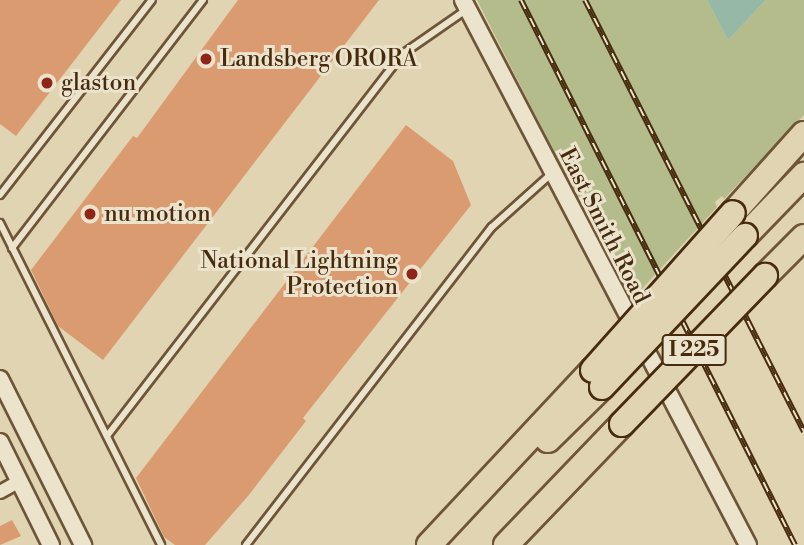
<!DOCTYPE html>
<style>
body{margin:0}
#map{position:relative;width:804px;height:545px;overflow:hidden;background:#e1d4b2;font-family:"Libre Bodoni",serif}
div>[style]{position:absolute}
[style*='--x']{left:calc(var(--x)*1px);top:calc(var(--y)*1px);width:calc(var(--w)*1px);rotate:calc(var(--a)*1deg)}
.green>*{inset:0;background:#b4bc8b}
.water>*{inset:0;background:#95b9a6}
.building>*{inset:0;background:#db9b71}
.roads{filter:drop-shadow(2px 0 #6e5537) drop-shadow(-2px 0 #6e5537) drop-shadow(0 2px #6e5537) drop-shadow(0 -2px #6e5537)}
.service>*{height:6px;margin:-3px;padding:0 3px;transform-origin:3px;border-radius:3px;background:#ece3cd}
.minor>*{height:12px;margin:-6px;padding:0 6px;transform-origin:6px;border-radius:6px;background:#ece3cd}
.tertiary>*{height:16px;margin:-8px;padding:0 8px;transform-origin:8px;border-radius:8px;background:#ece3cd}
.motorway>*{height:24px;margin:-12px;padding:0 12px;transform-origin:12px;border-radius:12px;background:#e1d4b2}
.rail>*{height:6px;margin-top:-3px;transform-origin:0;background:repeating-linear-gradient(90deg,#ece3cd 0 10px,#472b0e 0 20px);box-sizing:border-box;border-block:2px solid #472b0e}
.bridges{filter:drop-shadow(2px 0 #472b0e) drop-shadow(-2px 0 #472b0e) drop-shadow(0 2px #472b0e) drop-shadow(0 -2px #472b0e)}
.motorway-bridge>*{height:24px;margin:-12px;padding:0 12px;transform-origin:12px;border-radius:12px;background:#e1d4b2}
.dots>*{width:19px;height:19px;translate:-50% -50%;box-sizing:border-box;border:4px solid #ece3cd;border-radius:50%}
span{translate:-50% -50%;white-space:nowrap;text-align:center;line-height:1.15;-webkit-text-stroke:6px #ece3cd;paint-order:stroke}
.shield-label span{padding:2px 5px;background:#ece3cd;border:2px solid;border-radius:5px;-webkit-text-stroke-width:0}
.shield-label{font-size:21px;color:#472b0e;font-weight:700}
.poi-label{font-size:23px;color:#472b0e}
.left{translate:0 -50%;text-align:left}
.right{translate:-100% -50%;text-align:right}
.street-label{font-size:23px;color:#472b0e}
</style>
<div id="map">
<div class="green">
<div style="clip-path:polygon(477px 0,707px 0,728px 40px,766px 0,804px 0,804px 115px,724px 199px,722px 196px,715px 202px,717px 207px,630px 302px)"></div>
</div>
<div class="water">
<div style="clip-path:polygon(707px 0,766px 0,728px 40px)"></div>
</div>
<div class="building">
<div style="clip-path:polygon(0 0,121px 0,16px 136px,0 124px)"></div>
<div style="clip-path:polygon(238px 0,379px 0,103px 360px,58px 326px,31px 270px,133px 136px,137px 138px)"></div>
<div style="clip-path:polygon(406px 125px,453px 161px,471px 205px,303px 418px,306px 421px,248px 496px,205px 545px,175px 545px,164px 537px,136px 478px)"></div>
<div style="clip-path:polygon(12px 520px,21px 536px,0 545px,0 526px)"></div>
</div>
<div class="roads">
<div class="service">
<div style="--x:0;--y:195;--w:247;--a:-52.1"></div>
<div style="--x:0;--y:223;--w:360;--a:63.4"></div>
<div style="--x:12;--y:248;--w:313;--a:-52.4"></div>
<div style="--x:107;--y:436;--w:481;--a:-52.3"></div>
<div style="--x:401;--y:55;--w:79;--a:-34.7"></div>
<div style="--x:246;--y:545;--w:402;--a:-52.3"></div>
<div style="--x:492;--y:227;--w:79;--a:-41.9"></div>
</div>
<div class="minor">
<div style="--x:0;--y:492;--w:23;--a:-29"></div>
</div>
<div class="tertiary">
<div style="--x:463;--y:0;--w:615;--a:62.39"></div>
<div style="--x:0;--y:379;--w:186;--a:63.4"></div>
<div style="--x:0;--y:442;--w:115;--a:63.7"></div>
</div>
<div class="motorway">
<div style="--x:733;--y:213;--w:106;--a:-48.1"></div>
<div style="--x:745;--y:236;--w:85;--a:-46"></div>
<div style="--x:765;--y:276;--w:55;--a:-45"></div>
<div style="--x:548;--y:440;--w:76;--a:-44.5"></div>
<div style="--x:429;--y:545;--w:240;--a:-46.9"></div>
<div style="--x:506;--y:545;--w:168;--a:-46.2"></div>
</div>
</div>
<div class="rail">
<div style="--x:521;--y:0;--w:610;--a:63.31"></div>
<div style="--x:585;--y:0;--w:484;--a:63.1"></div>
</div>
<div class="bridges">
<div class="motorway-bridge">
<div style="--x:593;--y:370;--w:210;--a:-48.3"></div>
<div style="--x:602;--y:387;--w:208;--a:-46.6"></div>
<div style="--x:622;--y:424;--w:206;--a:-46"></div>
</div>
</div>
<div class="dots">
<div style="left:206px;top:59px;background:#8f2418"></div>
<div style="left:47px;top:83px;background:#8f2418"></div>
<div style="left:90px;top:214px;background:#8f2418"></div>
<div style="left:412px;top:274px;background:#8f2418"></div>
</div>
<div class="shield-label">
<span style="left:694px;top:350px">I 225</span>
</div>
<div class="poi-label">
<span class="left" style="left:220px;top:59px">Landsberg ORORA</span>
<span class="left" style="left:61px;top:83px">glaston</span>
<span class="left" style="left:104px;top:214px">nu motion</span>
<span class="right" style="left:398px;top:274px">National Lightning<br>Protection</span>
</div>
<div class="street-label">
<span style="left:604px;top:226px;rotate:63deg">East Smith Road</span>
</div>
</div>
